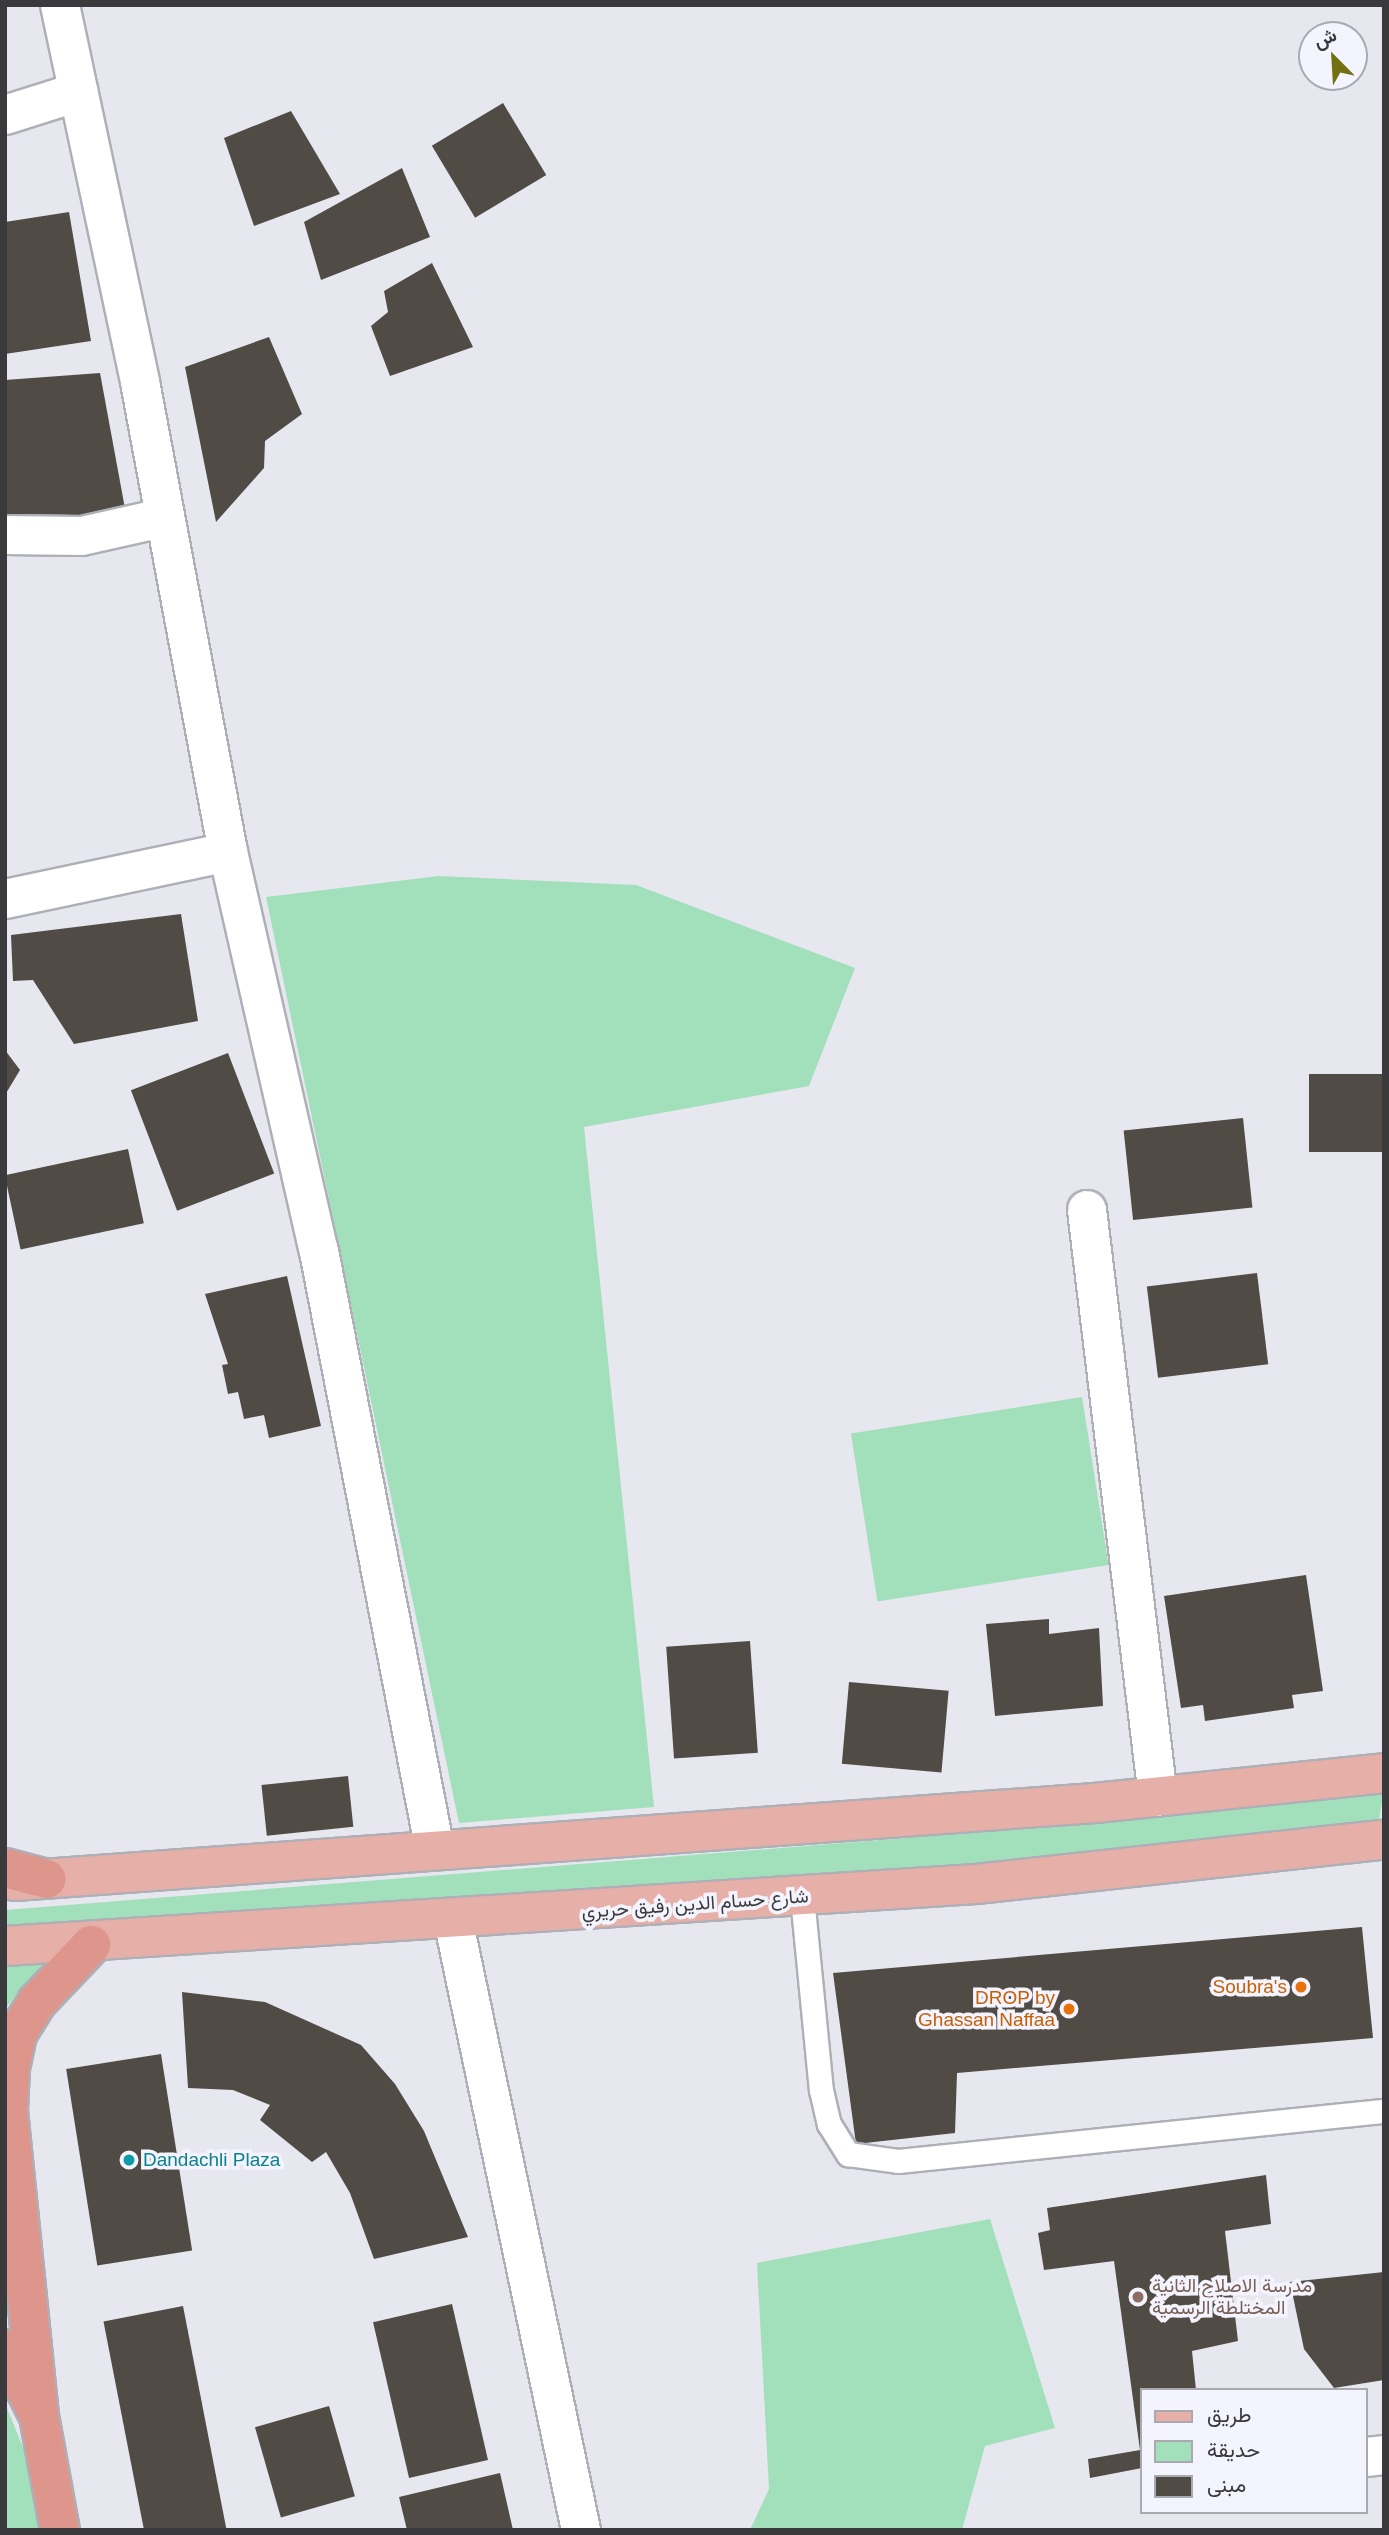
<!DOCTYPE html>
<meta charset="utf-8">
<style>
body{margin:0}
#map{position:relative;width:1389px;height:2535px;overflow:hidden;background:#e6e7ef;font-family:Helvetica,Vazirmatn,sans-serif}
div>[style]{position:absolute}
[style*='--x']{left:calc(var(--x)*1px);top:calc(var(--y)*1px);width:calc(var(--w)*1px);rotate:calc(var(--a)*1deg)}
.green>*{inset:0;background:#a2e0bb;transform-origin:0 0}
.building>*{inset:0;background:#514b46;transform-origin:0 0}
.roads{filter:drop-shadow(2px 0 #aeafb7) drop-shadow(-2px 0 #aeafb7) drop-shadow(0 2px #aeafb7) drop-shadow(0 -2px #aeafb7)}
.service>*{height:23px;margin:-11.5px;padding:0 11.5px;transform-origin:11.5px;border-radius:11.5px;background:#fff}
.minor>*{height:38px;margin:-19px;padding:0 19px;transform-origin:19px;border-radius:19px;background:#fff}
.primary>*{height:38px;margin:-19px;padding:0 19px;transform-origin:19px;border-radius:19px;background:#e6b0a9}
.trunk>*{height:38px;margin:-19px;padding:0 19px;transform-origin:19px;border-radius:19px;background:#de968c}
.dots>*{width:19px;height:19px;translate:-50% -50%;box-sizing:border-box;border:4px solid #f3f4fd;border-radius:50%}
span{translate:-50% -50%;white-space:nowrap;text-align:center;line-height:1.15;-webkit-text-stroke:7px #f3f4fd;paint-order:stroke}
.street-label{font-size:19px;color:#3a3a3d}
.food-label{font-size:19px;color:#c56008}
.right{translate:-100% -50%;text-align:right}
.culture-label{font-size:19px;color:#0d838f}
.left{translate:0 -50%;text-align:left}
.education-label{font-size:19px;color:#785e54}
.frame{position:absolute;inset:0;border:7px solid #3a3a3d;pointer-events:none}
.legend{position:absolute;left:1140px;top:2388px;width:228px;height:126px;box-sizing:border-box;background:#f3f4fd;border:2px solid #a9aab0;margin:0;padding:9px 12px;list-style:none;font-size:21px;color:#3a3a3d}
.legend li{display:flex;align-items:center;gap:14px;height:35px}
.legend b{width:35px;border:2px solid #a9aab0}
.north{position:absolute;left:1298px;top:21px;width:70px;height:70px;box-sizing:border-box;background:#f3f4fd;border:2px solid #a9aab0;border-radius:50%;rotate:336deg;font-size:19px;font-weight:700;line-height:28px;text-align:center;color:#3a3a3d}
.north::after{content:'';display:block;margin:auto;width:24px;height:32px;background:#737011;clip-path:polygon(50% 0,100% 100%,50% 72%,0 100%)}
</style>
<div id="map">
<div class="green">
<div style="clip-path:polygon(439px 876px,636px 885px,855px 968px,809px 1086px,584px 1127px,654px 1807px,459px 1823px,266px 897px)"></div>
<div style="left:1082px;top:1397px;width:170px;height:234px;rotate:81deg"></div>
<div style="clip-path:polygon(1384px 1790px,1379px 1820px,1034px 1863px,5px 1928px,5px 1910px,1029px 1828px)"></div>
<div style="clip-path:polygon(53px 1961px,22px 1987px,5px 2009px,5px 1965px)"></div>
<div style="clip-path:polygon(990px 2219px,1055px 2428px,985px 2446px,962px 2530px,750px 2530px,769px 2489px,757px 2263px)"></div>
<div style="clip-path:polygon(5px 2403px,36px 2480px,47px 2530px,5px 2530px)"></div>
</div>
<div class="building">
<div style="left:503px;top:103px;width:84px;height:83px;rotate:59deg"></div>
<div style="clip-path:polygon(291px 111px,340px 194px,254px 226px,224px 138px)"></div>
<div style="clip-path:polygon(402px 168px,430px 237px,321px 280px,304px 222px)"></div>
<div style="clip-path:polygon(69px 212px,91px 341px,5px 354px,5px 222px)"></div>
<div style="clip-path:polygon(432px 263px,473px 347px,390px 376px,371px 326px,388px 312px,384px 291px)"></div>
<div style="clip-path:polygon(269px 337px,302px 414px,265px 441px,264px 468px,216px 522px,185px 367px)"></div>
<div style="clip-path:polygon(100px 373px,126px 514px,5px 517px,5px 380px)"></div>
<div style="clip-path:polygon(181px 914px,198px 1021px,74px 1044px,33px 980px,13px 981px,11px 935px)"></div>
<div style="clip-path:polygon(5px 1050px,20px 1070px,5px 1095px)"></div>
<div style="left:228px;top:1053px;width:129px;height:104px;rotate:69deg"></div>
<div style="left:1384px;top:1074px;width:78px;height:75px;rotate:90deg"></div>
<div style="left:1243px;top:1118px;width:90px;height:120px;rotate:84deg"></div>
<div style="left:128px;top:1149px;width:76px;height:126px;rotate:78deg"></div>
<div style="left:1257px;top:1273px;width:92px;height:111px;rotate:83deg"></div>
<div style="clip-path:polygon(287px 1276px,321px 1426px,269px 1438px,264px 1415px,244px 1419px,238px 1392px,228px 1394px,222px 1365px,228px 1364px,205px 1294px)"></div>
<div style="clip-path:polygon(1306px 1575px,1323px 1691px,1292px 1695px,1294px 1708px,1205px 1721px,1203px 1705px,1181px 1708px,1164px 1596px)"></div>
<div style="clip-path:polygon(1049px 1619px,1049px 1634px,1099px 1628px,1103px 1706px,995px 1716px,986px 1624px)"></div>
<div style="left:750px;top:1641px;width:112px;height:84px;rotate:86deg"></div>
<div style="left:849px;top:1682px;width:100px;height:82px;rotate:5deg"></div>
<div style="left:348px;top:1776px;width:51px;height:87px;rotate:84deg"></div>
<div style="clip-path:polygon(1362px 1927px,1373px 2038px,957px 2073px,955px 2133px,856px 2144px,833px 1973px)"></div>
<div style="clip-path:polygon(182px 1992px,265px 2002px,361px 2045px,395px 2084px,424px 2131px,468px 2237px,374px 2259px,350px 2193px,326px 2152px,312px 2162px,260px 2120px,270px 2105px,233px 2090px,188px 2088px)"></div>
<div style="left:161px;top:2054px;width:199px;height:96px;rotate:81deg"></div>
<div style="clip-path:polygon(1266px 2175px,1271px 2224px,1225px 2231px,1238px 2341px,1192px 2351px,1196px 2390px,1142px 2390px,1142px 2468px,1090px 2478px,1088px 2459px,1140px 2450px,1114px 2261px,1044px 2270px,1038px 2233px,1050px 2230px,1047px 2208px)"></div>
<div style="clip-path:polygon(1384px 2272px,1384px 2380px,1334px 2388px,1304px 2349px,1290px 2282px)"></div>
<div style="left:452px;top:2304px;width:160px;height:81px;rotate:77deg"></div>
<div style="left:183px;top:2306px;width:228px;height:81px;rotate:79deg"></div>
<div style="left:329px;top:2406px;width:94px;height:77px;rotate:74deg"></div>
<div style="clip-path:polygon(500px 2473px,513px 2530px,407px 2530px,399px 2497px)"></div>
</div>
<div class="roads">
<div class="service">
<div style="--x:802;--y:1897;--w:194;--a:84.4"></div>
<div style="--x:821;--y:2090;--w:35;--a:77"></div>
<div style="--x:829;--y:2124;--w:36;--a:58"></div>
<div style="--x:848;--y:2154;--w:50;--a:8"></div>
<div style="--x:898;--y:2161;--w:489;--a:-5.9"></div>
</div>
<div class="minor">
<div style="--x:60;--y:5;--w:385;--a:78"></div>
<div style="--x:140;--y:382;--w:478;--a:79.4"></div>
<div style="--x:228;--y:852;--w:409;--a:77.2"></div>
<div style="--x:319;--y:1251;--w:610;--a:79.04"></div>
<div style="--x:5;--y:115;--w:77;--a:-17.5"></div>
<div style="--x:5;--y:535;--w:77;--a:0.7"></div>
<div style="--x:82;--y:536;--w:82;--a:-12.7"></div>
<div style="--x:5;--y:899;--w:228;--a:-11.9"></div>
<div style="--x:1087;--y:1210;--w:591;--a:83.1"></div>
<div style="--x:453;--y:1919;--w:624;--a:78.17"></div>
<div style="--x:1366;--y:2457;--w:18;--a:-6"></div>
</div>
<div class="primary">
<div style="--x:15;--y:1881;--w:1083;--a:-4.13"></div>
<div style="--x:1095;--y:1803;--w:291;--a:-5.9"></div>
<div style="--x:5;--y:1946;--w:973;--a:-3.65"></div>
<div style="--x:976;--y:1884;--w:410;--a:-6.2"></div>
</div>
<div class="trunk">
<div style="--x:5;--y:1868;--w:43;--a:14.7"></div>
<div style="--x:5;--y:2349;--w:75;--a:63.1"></div>
<div style="--x:39;--y:2416;--w:116;--a:79.6"></div>
<div style="--x:39;--y:2416;--w:308;--a:-95.8"></div>
<div style="--x:8;--y:2110;--w:42;--a:-87.3"></div>
<div style="--x:10;--y:2068;--w:35;--a:-78"></div>
<div style="--x:17;--y:2034;--w:38;--a:-58"></div>
<div style="--x:37;--y:2002;--w:79;--a:-46.5"></div>
</div>
</div>
<div class="dots">
<div style="left:1301px;top:1987px;background:#e8710a"></div>
<div style="left:1069px;top:2009px;background:#e8710a"></div>
<div style="left:129px;top:2160px;background:#0f9aa8"></div>
<div style="left:1138px;top:2297px;background:#8d6e63"></div>
</div>
<div class="street-label">
<span style="left:695px;top:1904px;rotate:-4deg">شارع حسام الدين رفيق حريري</span>
</div>
<div class="food-label">
<span class="right" style="left:1287px;top:1987px">Soubra's</span>
<span class="right" style="left:1055px;top:2009px">DROP by<br>Ghassan Naffaa</span>
</div>
<div class="culture-label">
<span class="left" style="left:143px;top:2160px">Dandachli Plaza</span>
</div>
<div class="education-label">
<span class="left" style="left:1152px;top:2297px">مدرسة الاصلاح الثانية<br>المختلطة الرسمية</span>
</div>
<div class="frame"></div>
<ul class="legend">
<li><b style="height:9px;background:#e6b0a9"></b>طريق</li>
<li><b style="height:19px;background:#a2e0bb"></b>حديقة</li>
<li><b style="height:19px;background:#514b46"></b>مبنى</li>
</ul>
<div class="north">ش</div>
</div>
